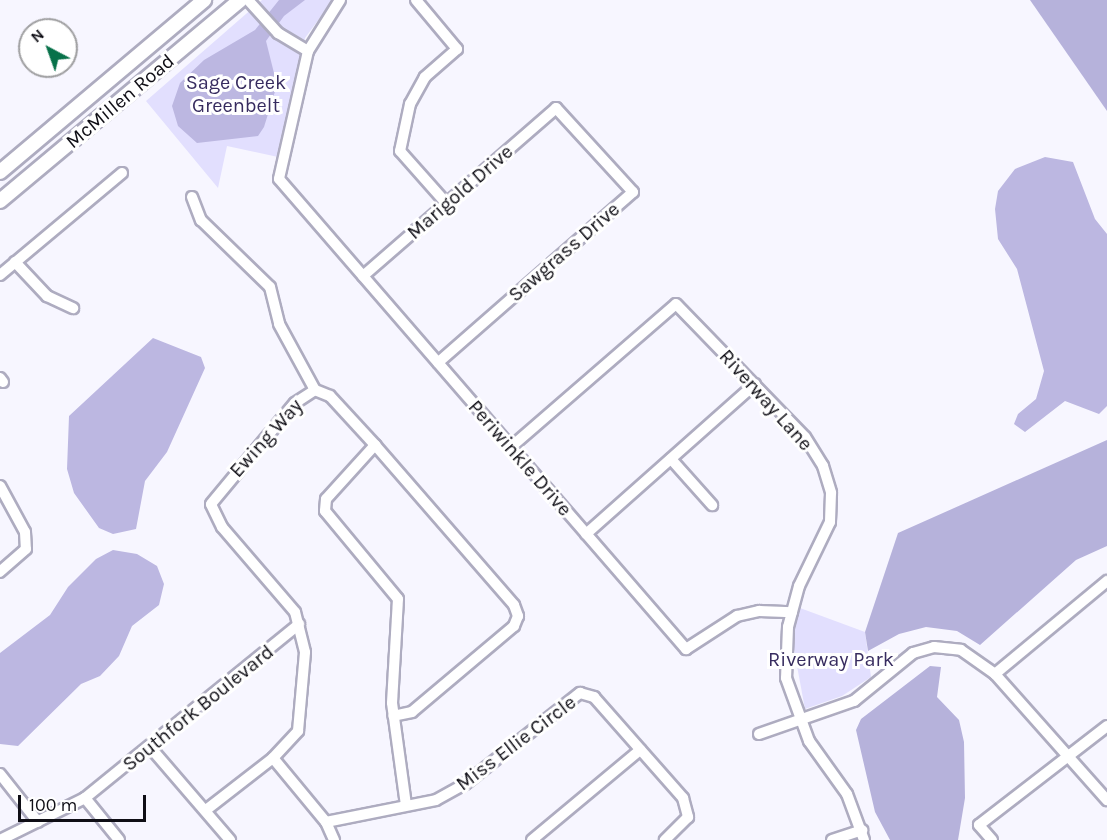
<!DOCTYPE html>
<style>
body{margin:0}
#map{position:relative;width:1107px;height:840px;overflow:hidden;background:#f7f6ff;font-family:Karla,sans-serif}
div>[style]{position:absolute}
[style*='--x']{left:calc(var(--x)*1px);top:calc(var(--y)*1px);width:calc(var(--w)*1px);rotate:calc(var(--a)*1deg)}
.green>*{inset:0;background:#e2dffe}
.forest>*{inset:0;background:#b6b2db}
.water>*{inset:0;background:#bcb7e1}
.roads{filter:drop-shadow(2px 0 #aeacc0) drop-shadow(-2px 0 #aeacc0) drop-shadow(0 2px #aeacc0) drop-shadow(0 -2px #aeacc0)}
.minor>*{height:10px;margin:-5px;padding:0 5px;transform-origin:5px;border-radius:5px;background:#fff}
.major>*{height:14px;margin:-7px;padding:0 7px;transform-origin:7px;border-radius:7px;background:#fff}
span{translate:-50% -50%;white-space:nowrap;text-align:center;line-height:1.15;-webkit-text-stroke:6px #fff;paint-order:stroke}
.park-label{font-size:20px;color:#372c5f}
.street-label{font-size:20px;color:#0f0e15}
.north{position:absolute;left:18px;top:18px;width:60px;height:60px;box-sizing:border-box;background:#fff;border:2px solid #9f9fa1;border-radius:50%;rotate:319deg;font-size:16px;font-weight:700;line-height:24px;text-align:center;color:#0f0e15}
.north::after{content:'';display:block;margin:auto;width:21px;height:27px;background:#077149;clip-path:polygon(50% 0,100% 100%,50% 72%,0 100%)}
.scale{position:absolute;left:18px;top:795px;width:128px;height:27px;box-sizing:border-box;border:3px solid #0f0e15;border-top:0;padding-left:8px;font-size:18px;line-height:21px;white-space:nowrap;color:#0f0e15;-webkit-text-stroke:4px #fff;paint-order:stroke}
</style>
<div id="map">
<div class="green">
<div style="clip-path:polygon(262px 0,333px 0,305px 38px,278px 157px,227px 146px,218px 188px,146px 101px)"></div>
<div style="clip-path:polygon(800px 608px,865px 632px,871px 677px,842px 696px,805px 709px,792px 639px)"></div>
</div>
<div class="forest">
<div style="clip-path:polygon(1030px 0,1107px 0,1107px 111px)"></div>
<div style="clip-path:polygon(1107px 440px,1107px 546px,1076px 560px,980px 645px,957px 631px,926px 627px,899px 634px,868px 651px,865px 632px,898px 533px)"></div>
<div style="clip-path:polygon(930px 666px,941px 667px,937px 697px,959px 720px,964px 742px,965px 798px,958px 840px,890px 840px,875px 812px,856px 730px,861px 719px)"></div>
</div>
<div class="water">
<div style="clip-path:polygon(279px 0,305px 0,284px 16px,266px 41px,277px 85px,264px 127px,258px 136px,197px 143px,178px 126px,172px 106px,180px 83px,204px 60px,255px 30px)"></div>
<div style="clip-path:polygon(1045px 157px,1073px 162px,1095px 219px,1107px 234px,1107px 406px,1099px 414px,1065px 401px,1025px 432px,1014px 424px,1018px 414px,1036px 399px,1044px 371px,1017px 269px,998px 239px,995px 209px,998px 191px,1015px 169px)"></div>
<div style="clip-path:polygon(153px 338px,201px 357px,205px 368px,167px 452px,145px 481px,136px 529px,113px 534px,99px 528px,74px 493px,67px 469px,69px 416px)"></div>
<div style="clip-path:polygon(113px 550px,137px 554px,157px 566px,164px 584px,159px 605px,132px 626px,119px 656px,100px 676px,81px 684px,18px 746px,0 744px,0 653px,50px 615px,68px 587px,96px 559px)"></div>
</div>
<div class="roads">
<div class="minor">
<div style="--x:248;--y:0;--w:45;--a:47.7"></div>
<div style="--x:278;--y:33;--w:35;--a:31"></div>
<div style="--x:340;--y:0;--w:60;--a:122.1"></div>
<div style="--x:308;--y:51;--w:131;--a:102.8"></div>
<div style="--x:279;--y:179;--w:622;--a:49.11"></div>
<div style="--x:686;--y:649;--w:61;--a:-32.9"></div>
<div style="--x:737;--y:616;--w:23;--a:-13"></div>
<div style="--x:759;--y:611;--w:33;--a:2"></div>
<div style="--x:416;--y:0;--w:64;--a:50.1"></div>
<div style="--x:457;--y:49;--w:43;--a:138.8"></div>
<div style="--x:425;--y:77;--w:31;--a:119"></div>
<div style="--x:410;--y:104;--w:48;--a:102"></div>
<div style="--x:400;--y:151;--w:69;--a:48.5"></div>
<div style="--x:192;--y:197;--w:25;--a:69"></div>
<div style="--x:201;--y:220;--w:96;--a:44.2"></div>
<div style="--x:270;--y:287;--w:38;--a:76"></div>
<div style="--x:279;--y:324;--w:75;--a:61.4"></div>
<div style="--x:15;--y:262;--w:47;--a:46.7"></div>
<div style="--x:47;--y:296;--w:29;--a:25"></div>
<div style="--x:0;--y:275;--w:159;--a:-39.9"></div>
<div style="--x:363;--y:276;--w:256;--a:-41"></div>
<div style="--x:556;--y:108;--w:114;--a:47.5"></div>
<div style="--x:633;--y:192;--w:259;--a:138.8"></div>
<div style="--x:0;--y:378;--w:5;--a:53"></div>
<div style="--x:375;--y:445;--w:73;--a:132.2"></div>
<div style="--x:326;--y:499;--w:12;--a:95"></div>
<div style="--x:325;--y:511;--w:114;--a:50.3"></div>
<div style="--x:398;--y:599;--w:104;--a:93.3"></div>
<div style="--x:392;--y:703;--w:103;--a:82.2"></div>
<div style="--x:511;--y:447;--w:218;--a:-40.9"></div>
<div style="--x:676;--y:304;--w:185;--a:45.9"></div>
<div style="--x:805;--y:437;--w:34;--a:58"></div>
<div style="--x:823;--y:466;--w:28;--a:73"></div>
<div style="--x:831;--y:493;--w:29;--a:92"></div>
<div style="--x:830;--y:522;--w:71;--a:115.8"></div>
<div style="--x:799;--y:586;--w:42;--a:105"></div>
<div style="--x:788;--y:627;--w:51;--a:92.2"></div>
<div style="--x:786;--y:678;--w:67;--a:69.9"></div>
<div style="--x:809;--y:741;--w:65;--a:54.4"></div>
<div style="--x:847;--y:794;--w:49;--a:69.7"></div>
<div style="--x:671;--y:459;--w:62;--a:48.3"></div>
<div style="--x:0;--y:486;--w:52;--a:61.5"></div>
<div style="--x:25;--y:532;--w:17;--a:87"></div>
<div style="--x:26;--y:549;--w:35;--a:139"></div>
<div style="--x:586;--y:534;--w:226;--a:-41.6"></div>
<div style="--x:995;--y:674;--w:146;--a:-39.7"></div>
<div style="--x:759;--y:734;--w:101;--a:-19.2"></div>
<div style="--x:854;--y:701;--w:76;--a:-39.1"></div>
<div style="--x:913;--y:653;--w:22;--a:-16"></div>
<div style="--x:934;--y:647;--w:27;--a:6"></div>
<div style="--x:961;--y:650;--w:42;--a:35.2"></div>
<div style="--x:995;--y:674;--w:169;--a:48.4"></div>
<div style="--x:150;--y:747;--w:123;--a:49.3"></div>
<div style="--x:273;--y:758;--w:83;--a:50.4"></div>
<div style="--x:326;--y:822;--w:20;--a:66"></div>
<div style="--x:0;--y:774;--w:61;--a:51.6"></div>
<div style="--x:85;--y:798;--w:54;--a:51"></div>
<div style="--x:206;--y:810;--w:85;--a:-37.8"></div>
<div style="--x:273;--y:758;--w:37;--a:-47"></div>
<div style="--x:298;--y:731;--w:79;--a:-84.9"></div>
<div style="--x:305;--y:652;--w:41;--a:-104"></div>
<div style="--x:295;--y:612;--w:112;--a:-130.7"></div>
<div style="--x:222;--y:527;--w:25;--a:-116"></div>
<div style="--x:211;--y:504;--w:131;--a:-50.3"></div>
<div style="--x:295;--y:403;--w:24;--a:-33"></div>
<div style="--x:315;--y:390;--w:16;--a:22"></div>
<div style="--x:330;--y:396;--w:67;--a:47.4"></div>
<div style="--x:375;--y:445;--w:212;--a:49"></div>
<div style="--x:514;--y:605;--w:12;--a:70"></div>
<div style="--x:518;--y:616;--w:11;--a:112"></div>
<div style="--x:514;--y:626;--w:133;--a:139.9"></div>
<div style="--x:412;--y:712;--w:19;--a:168"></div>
<div style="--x:326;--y:822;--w:112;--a:-11.3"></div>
<div style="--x:436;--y:800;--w:33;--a:-29"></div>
<div style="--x:465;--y:784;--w:147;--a:-38.4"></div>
<div style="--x:580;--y:693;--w:15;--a:16"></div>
<div style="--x:594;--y:697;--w:135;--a:48.6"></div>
<div style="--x:683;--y:798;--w:20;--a:75"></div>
<div style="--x:688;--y:817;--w:33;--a:135"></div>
<div style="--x:0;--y:840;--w:95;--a:-26.3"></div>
<div style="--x:85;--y:798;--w:276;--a:-39.1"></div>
<div style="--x:532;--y:840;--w:141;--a:-39.8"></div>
<div style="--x:832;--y:840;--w:32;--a:-18"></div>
<div style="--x:992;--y:840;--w:20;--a:-131"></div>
<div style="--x:979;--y:825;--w:162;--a:-37.7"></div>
</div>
<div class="major">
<div style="--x:0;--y:172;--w:267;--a:-40.1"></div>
<div style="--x:0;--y:201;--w:313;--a:-39.9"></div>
</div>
</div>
<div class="park-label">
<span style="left:236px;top:94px">Sage Creek<br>Greenbelt</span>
<span style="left:831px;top:659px">Riverway Park</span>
</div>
<div class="street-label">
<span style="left:120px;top:101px;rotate:-40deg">McMillen Road</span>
<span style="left:460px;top:192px;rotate:-41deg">Marigold Drive</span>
<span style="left:564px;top:252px;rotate:-41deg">Sawgrass Drive</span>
<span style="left:766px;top:400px;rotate:48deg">Riverway Lane</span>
<span style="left:266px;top:438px;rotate:-48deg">Ewing Way</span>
<span style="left:520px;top:458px;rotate:49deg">Periwinkle Drive</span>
<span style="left:198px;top:708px;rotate:-39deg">Southfork Boulevard</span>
<span style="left:516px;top:743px;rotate:-37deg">Miss Ellie Circle</span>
</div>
<div class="north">N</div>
<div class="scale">100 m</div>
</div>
